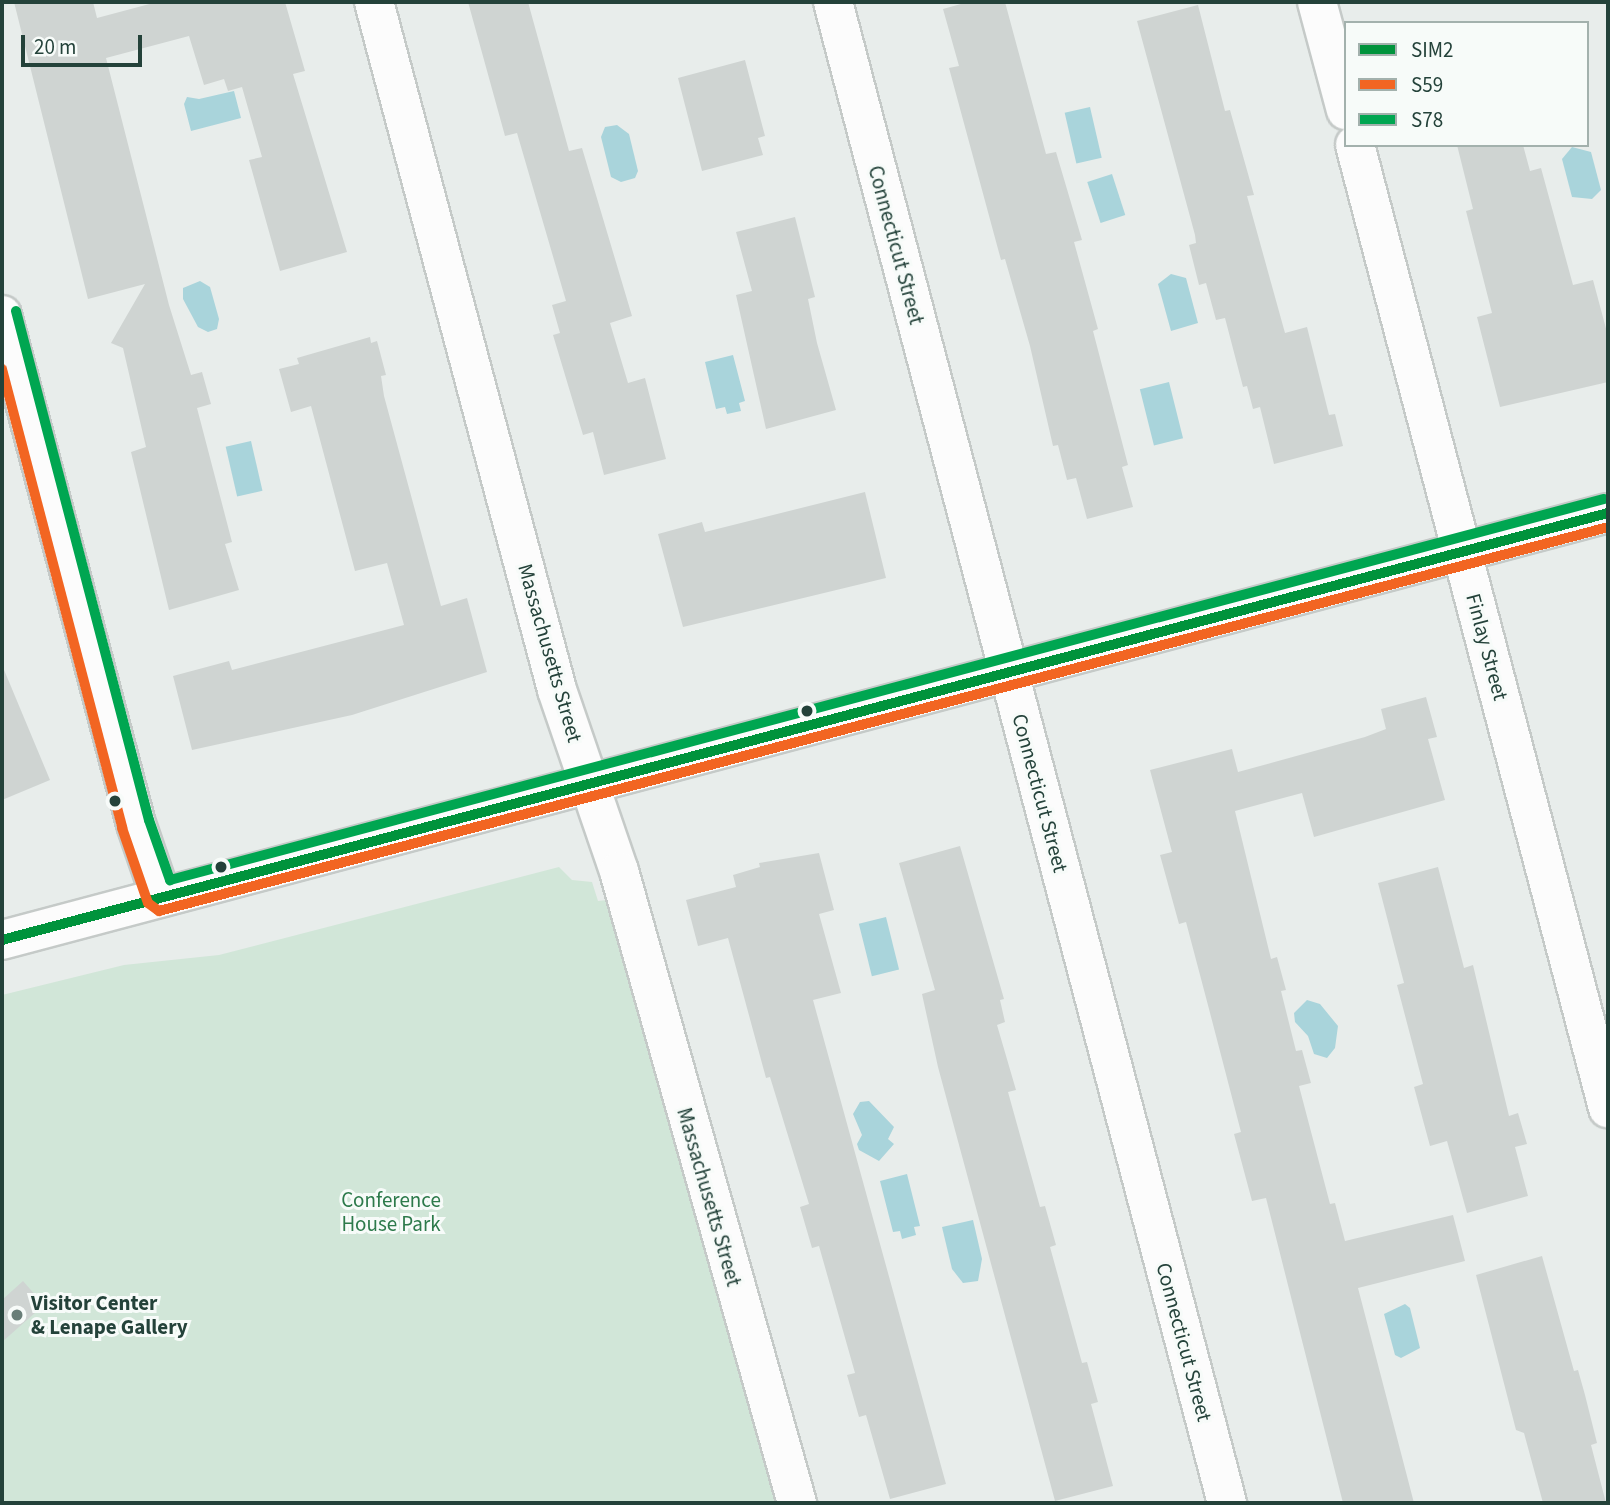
<!DOCTYPE html>
<style>
body{margin:0}
#map{position:relative;width:1610px;height:1505px;overflow:hidden;background:#e8edeb;font-family:"Source Sans 3",sans-serif}
div>[style]{position:absolute}
[style*='--x']{left:calc(var(--x)*1px);top:calc(var(--y)*1px);width:calc(var(--w)*1px);rotate:calc(var(--a)*1deg)}
.green>*{inset:0;background:#d1e6d8}
.water>*{inset:0;background:#a9d4db;transform-origin:0 0}
.building>*{inset:0;background:#cfd4d2}
.roads{filter:drop-shadow(2px 0 #c5cac8) drop-shadow(-2px 0 #c5cac8) drop-shadow(0 2px #c5cac8) drop-shadow(0 -2px #c5cac8)}
.street>*{height:38px;margin:-19px;padding:0 19px;transform-origin:19px;border-radius:19px;background:#fcfcfc}
.secondary>*{height:38px;margin:-19px;padding:0 19px;transform-origin:19px;border-radius:19px;background:#fcfcfc}
.bus-1>*{height:10px;margin:-5px;padding:0 5px;transform-origin:5px;border-radius:5px;background:#00933c}
.bus-2>*{height:10px;margin:-5px;padding:0 5px;transform-origin:5px;border-radius:5px;background:#f26522}
.bus-3>*{height:10px;margin:-5px;padding:0 5px;transform-origin:5px;border-radius:5px;background:#00a651}
.dots>*{width:19px;height:19px;translate:-50% -50%;box-sizing:border-box;border:4px solid #f7fbf9;border-radius:50%}
span{translate:-50% -50%;white-space:nowrap;text-align:center;line-height:1.15;-webkit-text-stroke:6px #f7fbf9;paint-order:stroke}
.street-label{font-size:21px;color:#24423a}
.park-label{font-size:21px;color:#2d7a4b}
.poi-label{font-size:21px;color:#24423a;font-weight:700}
.left{translate:0 -50%;text-align:left}
.frame{position:absolute;inset:0;border:4px solid #24423a;pointer-events:none}
.legend{position:absolute;left:1344px;top:21px;width:245px;height:126px;box-sizing:border-box;background:#f7fbf9;border:2px solid #a3b1ad;margin:0;padding:9px 12px;list-style:none;font-size:21px;color:#24423a}
.legend li{display:flex;align-items:center;gap:14px;height:35px}
.legend b{width:35px;border:2px solid #a3b1ad}
.scale{position:absolute;left:21px;top:35px;width:121px;height:32px;box-sizing:border-box;border:4px solid #24423a;border-top:0;padding-left:9px;font-size:21px;line-height:24px;white-space:nowrap;color:#24423a;-webkit-text-stroke:5px #f7fbf9;paint-order:stroke}
</style>
<div id="map">
<div class="green">
<div style="clip-path:polygon(559px 867px,572px 880px,592px 882px,598px 901px,607px 900px,775px 1503px,2px 1503px,2px 995px,124px 965px,219px 955px)"></div>
</div>
<div class="water">
<div style="clip-path:polygon(234px 91px,241px 118px,191px 131px,184px 104px,187px 97px,199px 99px)"></div>
<div style="left:1090px;top:107px;width:52px;height:26px;rotate:77deg"></div>
<div style="clip-path:polygon(617px 125px,629px 134px,638px 171px,635px 178px,621px 182px,611px 177px,601px 137px,605px 127px)"></div>
<div style="clip-path:polygon(1572px 147px,1591px 152px,1601px 190px,1592px 199px,1572px 197px,1562px 159px)"></div>
<div style="left:1112px;top:174px;width:43px;height:26px;rotate:72deg"></div>
<div style="clip-path:polygon(1171px 274px,1186px 278px,1198px 323px,1171px 331px,1158px 284px)"></div>
<div style="clip-path:polygon(200px 281px,210px 287px,219px 319px,217px 329px,208px 332px,198px 327px,183px 299px,183px 288px)"></div>
<div style="clip-path:polygon(733px 355px,745px 401px,739px 403px,741px 411px,727px 414px,725px 407px,716px 409px,705px 362px)"></div>
<div style="left:1169px;top:382px;width:58px;height:30px;rotate:76deg"></div>
<div style="left:251px;top:441px;width:51px;height:26px;rotate:77deg"></div>
<div style="left:886px;top:917px;width:54px;height:28px;rotate:76deg"></div>
<div style="clip-path:polygon(1307px 1000px,1320px 1004px,1338px 1026px,1335px 1048px,1327px 1058px,1314px 1054px,1308px 1036px,1295px 1022px,1294px 1013px)"></div>
<div style="clip-path:polygon(869px 1101px,894px 1127px,888px 1139px,894px 1144px,879px 1161px,859px 1150px,857px 1144px,862px 1135px,853px 1114px,860px 1102px)"></div>
<div style="clip-path:polygon(907px 1174px,920px 1226px,914px 1227px,916px 1235px,902px 1239px,900px 1231px,893px 1232px,880px 1181px)"></div>
<div style="clip-path:polygon(973px 1220px,982px 1259px,978px 1281px,963px 1283px,952px 1269px,942px 1227px)"></div>
<div style="clip-path:polygon(1405px 1304px,1410px 1308px,1420px 1348px,1401px 1358px,1395px 1355px,1384px 1314px)"></div>
</div>
<div class="building">
<div style="clip-path:polygon(14px 2px,93px 2px,97px 18px,157px 2px,285px 2px,305px 71px,293px 74px,347px 252px,280px 271px,249px 160px,262px 157px,242px 87px,228px 91px,224px 79px,204px 85px,189px 36px,106px 58px,169px 305px,191px 375px,202px 372px,211px 404px,197px 408px,232px 542px,225px 544px,239px 590px,169px 610px,131px 452px,146px 447px,123px 348px,111px 343px,145px 284px,88px 299px)"></div>
<div style="clip-path:polygon(468px 2px,528px 2px,569px 151px,582px 148px,632px 316px,610px 323px,628px 383px,645px 378px,666px 459px,604px 475px,593px 432px,583px 435px,553px 335px,560px 333px,552px 305px,566px 301px,517px 133px,505px 136px)"></div>
<div style="clip-path:polygon(968px 2px,1005px 2px,1046px 154px,1056px 152px,1082px 240px,1074px 242px,1098px 329px,1093px 331px,1128px 465px,1122px 467px,1133px 507px,1087px 519px,1076px 478px,1067px 480px,1058px 445px,1053px 446px,1030px 346px,1005px 259px,1001px 260px,949px 68px,959px 66px,943px 9px)"></div>
<div style="clip-path:polygon(1198px 5px,1225px 111px,1230px 110px,1254px 195px,1247px 196px,1285px 333px,1307px 327px,1329px 415px,1335px 414px,1343px 446px,1274px 464px,1260px 407px,1253px 409px,1247px 386px,1243px 387px,1225px 318px,1216px 320px,1206px 283px,1199px 285px,1189px 245px,1196px 243px,1195px 235px,1137px 21px)"></div>
<div style="clip-path:polygon(745px 60px,765px 136px,758px 138px,763px 155px,702px 171px,678px 78px)"></div>
<div style="clip-path:polygon(1457px 145px,1523px 145px,1530px 171px,1541px 168px,1573px 285px,1593px 280px,1608px 336px,1608px 382px,1500px 407px,1477px 317px,1492px 313px,1466px 211px,1473px 209px)"></div>
<div style="clip-path:polygon(795px 217px,815px 297px,808px 299px,817px 343px,836px 410px,766px 429px,736px 295px,752px 291px,736px 232px)"></div>
<div style="clip-path:polygon(370px 337px,371px 343px,377px 341px,386px 375px,381px 376px,384px 396px,441px 606px,467px 598px,487px 672px,352px 715px,192px 750px,173px 676px,229px 661px,232px 670px,404px 625px,387px 563px,355px 571px,311px 406px,291px 412px,279px 369px,299px 364px,297px 358px)"></div>
<div style="clip-path:polygon(865px 492px,886px 578px,683px 627px,658px 534px,702px 522px,705px 532px)"></div>
<div style="clip-path:polygon(2px 665px,50px 780px,2px 800px)"></div>
<div style="clip-path:polygon(1426px 697px,1437px 737px,1428px 739px,1445px 800px,1314px 837px,1302px 793px,1235px 811px,1271px 959px,1277px 957px,1286px 990px,1281px 991px,1296px 1051px,1302px 1050px,1311px 1083px,1299px 1086px,1330px 1204px,1335px 1203px,1345px 1241px,1453px 1215px,1465px 1261px,1358px 1288px,1414px 1503px,1343px 1503px,1266px 1198px,1252px 1201px,1234px 1134px,1241px 1132px,1209px 1009px,1186px 922px,1179px 924px,1160px 855px,1172px 852px,1150px 770px,1232px 749px,1238px 772px,1365px 737px,1386px 729px,1381px 709px)"></div>
<div style="clip-path:polygon(960px 846px,1004px 999px,1000px 1000px,1005px 1022px,997px 1025px,1016px 1090px,1008px 1092px,1040px 1207px,1045px 1206px,1056px 1245px,1050px 1247px,1082px 1363px,1087px 1362px,1098px 1402px,1091px 1404px,1113px 1486px,1055px 1501px,938px 1067px,922px 994px,935px 990px,899px 863px)"></div>
<div style="clip-path:polygon(819px 853px,834px 910px,819px 914px,841px 993px,813px 1000px,946px 1484px,890px 1499px,866px 1415px,859px 1417px,847px 1375px,855px 1373px,819px 1246px,812px 1248px,800px 1207px,809px 1204px,770px 1077px,766px 1078px,728px 938px,698px 946px,686px 900px,736px 887px,733px 875px,760px 867px,759px 863px)"></div>
<div style="clip-path:polygon(1438px 867px,1464px 968px,1473px 965px,1509px 1116px,1518px 1113px,1527px 1144px,1515px 1147px,1528px 1196px,1467px 1213px,1447px 1141px,1430px 1146px,1414px 1087px,1423px 1084px,1397px 985px,1404px 983px,1378px 883px)"></div>
<div style="clip-path:polygon(1542px 1256px,1574px 1371px,1578px 1370px,1585px 1395px,1597px 1443px,1591px 1445px,1606px 1503px,1543px 1503px,1524px 1433px,1516px 1430px,1476px 1275px)"></div>
<div style="clip-path:polygon(23px 1281px,44px 1305px,2px 1342px,2px 1300px)"></div>
</div>
<div class="roads">
<div class="street">
<div style="--x:374;--y:2;--w:712;--a:75.1"></div>
<div style="--x:557;--y:690;--w:191;--a:71.1"></div>
<div style="--x:619;--y:871;--w:657;--a:74.27"></div>
<div style="--x:833;--y:2;--w:1552;--a:75.29"></div>
<div style="--x:1317;--y:2;--w:112;--a:75"></div>
<div style="--x:1355;--y:145;--w:996;--a:75.28"></div>
<div style="--x:2;--y:315;--w:526;--a:75.25"></div>
<div style="--x:136;--y:824;--w:77;--a:71.1"></div>
</div>
<div class="secondary">
<div style="--x:2;--y:940;--w:1662;--a:-14.89"></div>
</div>
</div>
<div class="bus-1">
<div style="--x:2;--y:940;--w:1662;--a:-14.89"></div>
</div>
<div class="bus-2">
<div style="--x:2;--y:369;--w:474;--a:75.3"></div>
<div style="--x:122;--y:828;--w:79;--a:70.9"></div>
<div style="--x:148;--y:903;--w:14;--a:36"></div>
<div style="--x:159;--y:911;--w:1499;--a:-14.84"></div>
</div>
<div class="bus-3">
<div style="--x:16;--y:311;--w:526;--a:75.36"></div>
<div style="--x:149;--y:820;--w:64;--a:70.7"></div>
<div style="--x:170;--y:880;--w:1484;--a:-14.88"></div>
</div>
<div class="dots">
<div style="left:807px;top:711px;background:#24423a"></div>
<div style="left:115px;top:801px;background:#24423a"></div>
<div style="left:221px;top:867px;background:#24423a"></div>
<div style="left:17px;top:1315px;background:#697e78"></div>
</div>
<div class="street-label">
<span style="left:896px;top:245px;rotate:75deg">Connecticut Street</span>
<span style="left:1487px;top:647px;rotate:75deg">Finlay Street</span>
<span style="left:550px;top:653px;rotate:74deg">Massachusetts Street</span>
<span style="left:1040px;top:793px;rotate:75deg">Connecticut Street</span>
<span style="left:709px;top:1197px;rotate:74deg">Massachusetts Street</span>
<span style="left:1184px;top:1342px;rotate:75deg">Connecticut Street</span>
</div>
<div class="park-label">
<span style="left:391px;top:1212px">Conference<br>House Park</span>
</div>
<div class="poi-label">
<span class="left" style="left:31px;top:1315px">Visitor Center<br>&amp; Lenape Gallery</span>
</div>
<div class="frame"></div>
<ul class="legend">
<li><b style="height:9px;background:#00933c"></b>SIM2</li>
<li><b style="height:9px;background:#f26522"></b>S59</li>
<li><b style="height:9px;background:#00a651"></b>S78</li>
</ul>
<div class="scale">20 m</div>
</div>
